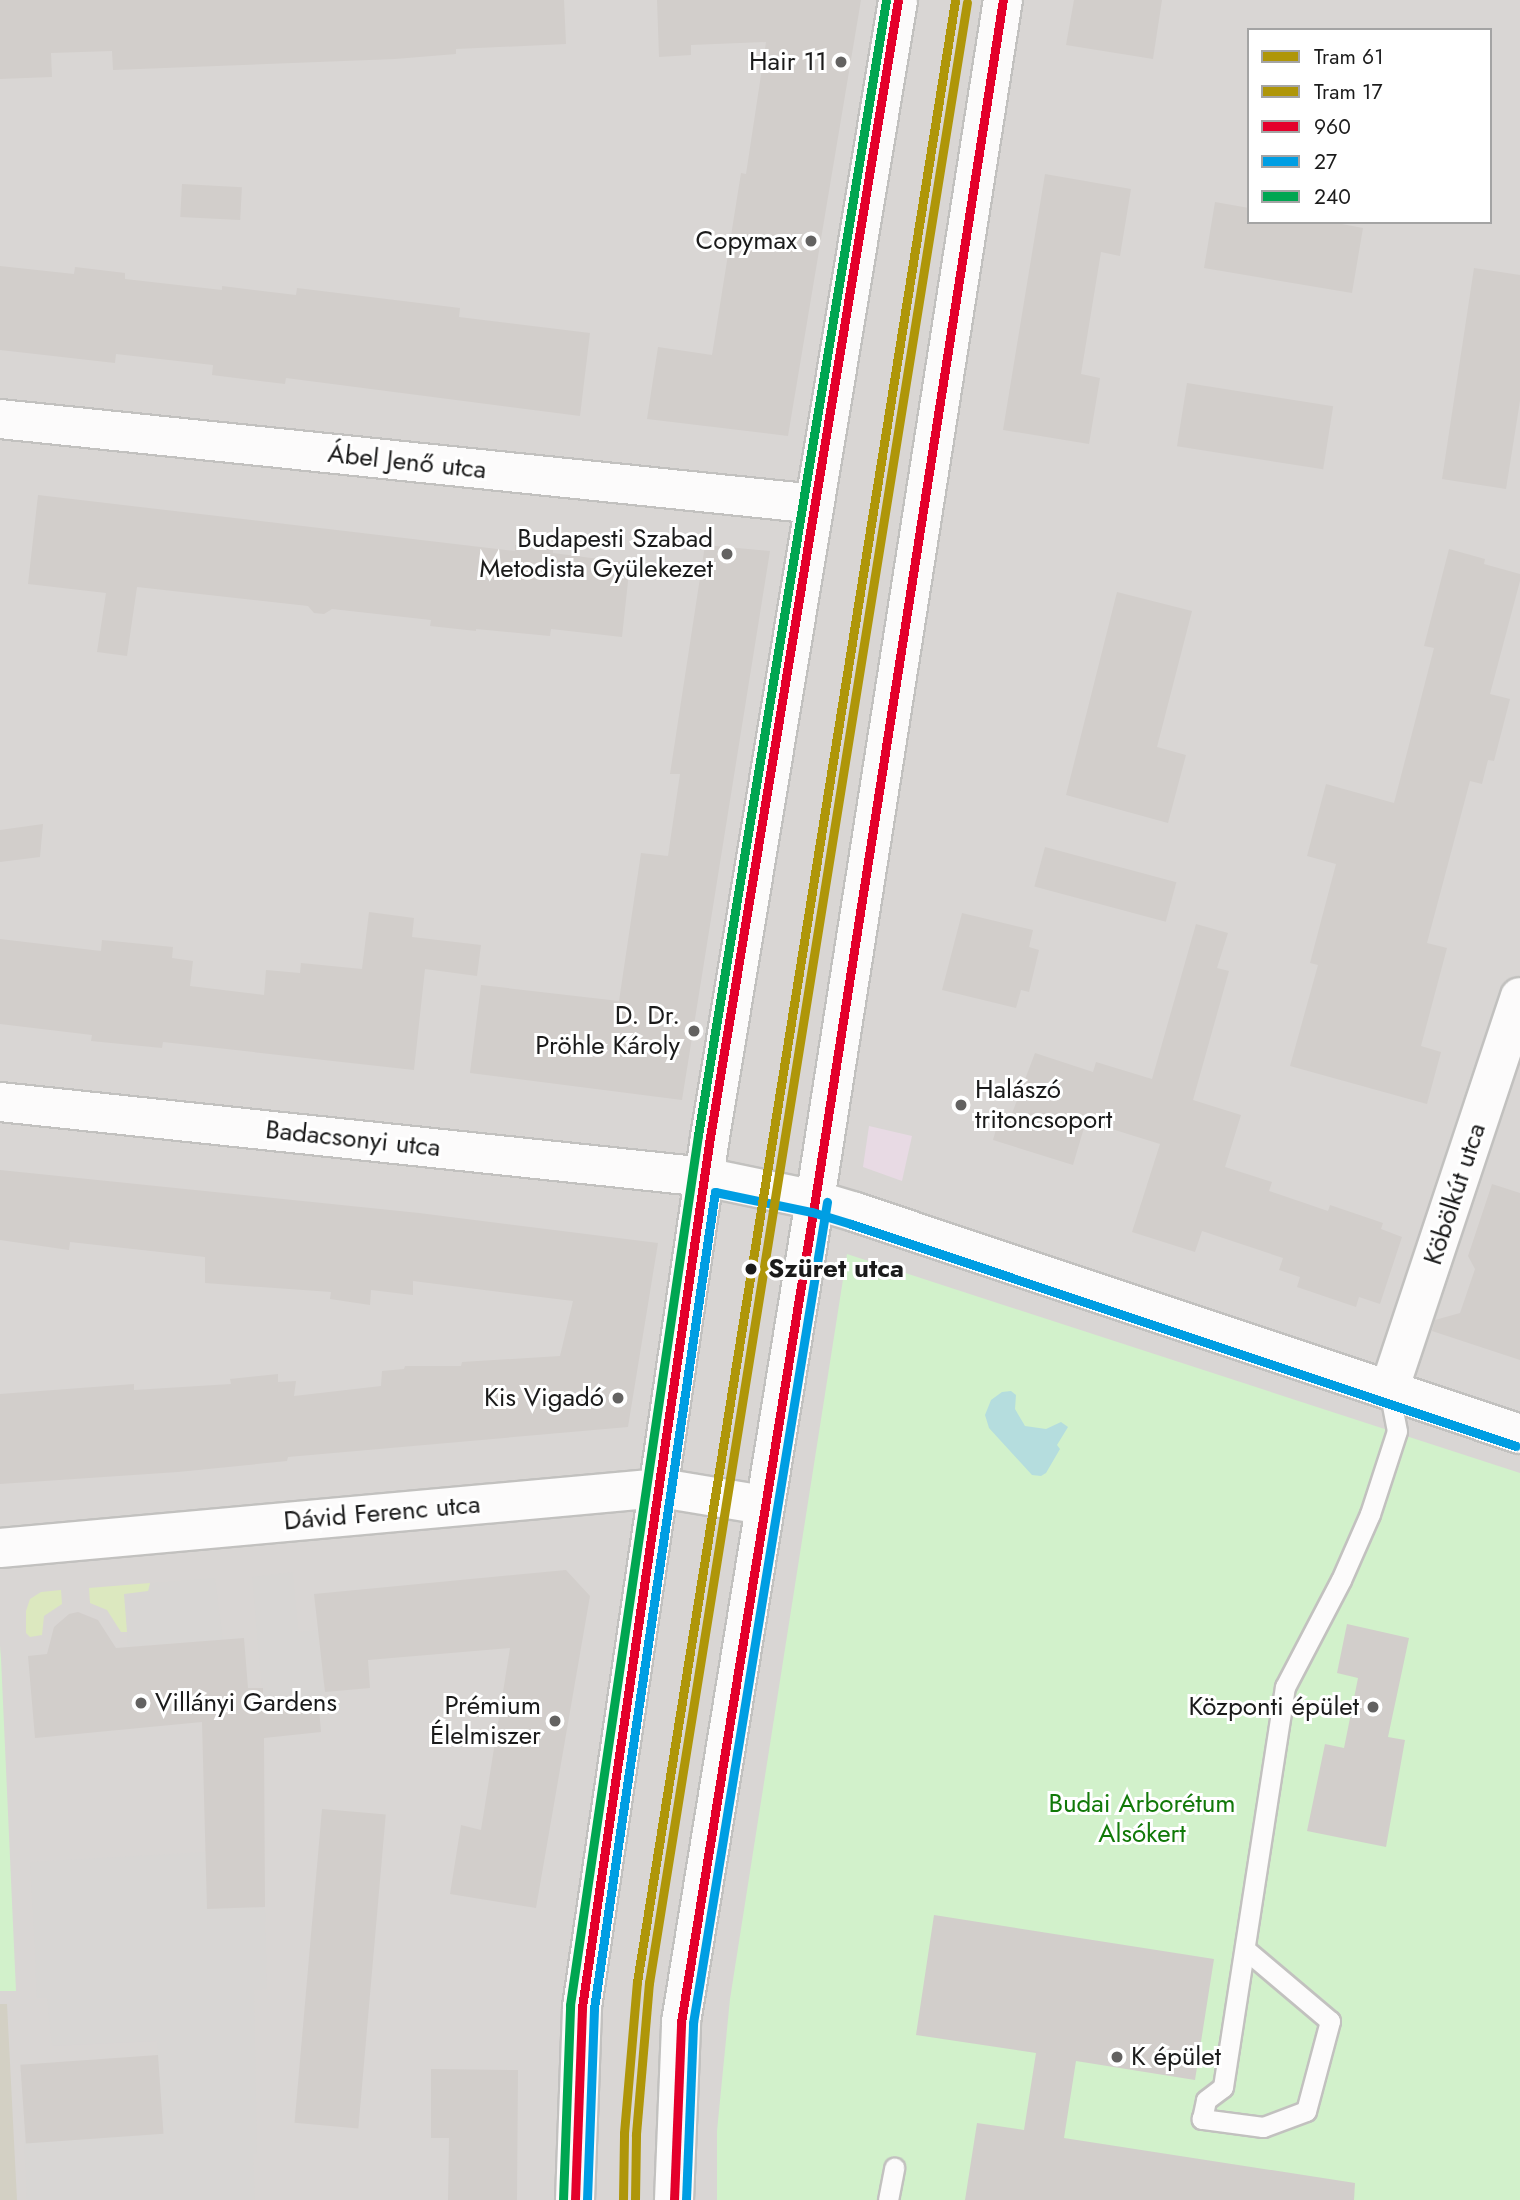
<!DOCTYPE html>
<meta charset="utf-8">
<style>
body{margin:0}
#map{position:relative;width:1520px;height:2200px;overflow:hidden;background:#eae6e2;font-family:Jost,sans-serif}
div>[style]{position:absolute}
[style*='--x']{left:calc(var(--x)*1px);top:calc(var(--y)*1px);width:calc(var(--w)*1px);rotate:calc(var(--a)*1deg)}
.residential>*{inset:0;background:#d9d6d4}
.industrial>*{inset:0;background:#e8dae4}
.religious>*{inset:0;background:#d8d6d4}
.construction>*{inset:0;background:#d3d0c4}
.grass>*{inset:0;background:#dce8bf}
.park>*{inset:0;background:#d2f1cb}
.water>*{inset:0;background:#b5ddde}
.building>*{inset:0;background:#d2cecb;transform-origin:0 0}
.roads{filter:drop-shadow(2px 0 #c2c1bf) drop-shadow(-2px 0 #c2c1bf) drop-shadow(0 2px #c2c1bf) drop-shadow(0 -2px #c2c1bf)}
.service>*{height:19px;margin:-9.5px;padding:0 9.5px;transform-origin:9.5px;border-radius:9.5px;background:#fcfbfb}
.minor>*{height:38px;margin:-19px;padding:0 19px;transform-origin:19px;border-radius:19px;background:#fcfbfb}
.tertiary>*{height:38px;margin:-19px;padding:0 19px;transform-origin:19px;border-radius:19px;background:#fcfbfb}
.bus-1>*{height:9px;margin:-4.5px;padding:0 4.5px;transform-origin:4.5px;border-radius:4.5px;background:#e4002b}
.bus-2>*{height:9px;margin:-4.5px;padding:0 4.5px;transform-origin:4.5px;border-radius:4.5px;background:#009ee3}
.bus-3>*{height:9px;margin:-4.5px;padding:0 4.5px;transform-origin:4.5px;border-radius:4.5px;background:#00a651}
.tram-1>*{height:9px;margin:-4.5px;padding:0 4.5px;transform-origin:4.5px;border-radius:4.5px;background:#af9609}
.tram-2>*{height:9px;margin:-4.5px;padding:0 4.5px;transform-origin:4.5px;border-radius:4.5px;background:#af9609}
.dots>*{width:19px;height:19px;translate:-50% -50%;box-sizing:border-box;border:4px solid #fff;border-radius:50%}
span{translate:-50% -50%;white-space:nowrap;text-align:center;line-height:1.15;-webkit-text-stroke:6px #fff;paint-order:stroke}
.poi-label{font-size:26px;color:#1b1b1b}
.right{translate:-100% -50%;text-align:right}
.left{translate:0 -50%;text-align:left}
.street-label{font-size:26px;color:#1b1b1b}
.stop-label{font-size:26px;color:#1b1b1b;font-weight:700}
.park-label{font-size:26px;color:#117908}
.legend{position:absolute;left:1247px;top:28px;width:245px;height:196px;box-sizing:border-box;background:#fff;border:2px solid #a4a4a4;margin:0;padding:9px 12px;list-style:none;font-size:21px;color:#1b1b1b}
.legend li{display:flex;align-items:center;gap:14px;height:35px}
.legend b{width:35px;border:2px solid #a4a4a4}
</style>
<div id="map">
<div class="residential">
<div style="clip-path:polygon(evenodd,0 0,1520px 0,1520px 2200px,0 2200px,0 0,1249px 30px,1490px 30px,1490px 222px,1249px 222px,1249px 30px)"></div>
</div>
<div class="industrial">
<div style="clip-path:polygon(869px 1126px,912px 1136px,902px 1181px,863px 1167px)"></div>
</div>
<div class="religious">
<div style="clip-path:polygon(293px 1572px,299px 1632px,318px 1630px,325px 1692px,318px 1697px,263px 1701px,252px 1577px)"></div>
<div style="clip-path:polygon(215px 1578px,223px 1640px,128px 1647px,124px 1593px,148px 1591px,150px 1583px)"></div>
<div style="clip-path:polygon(206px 1852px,208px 1909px,265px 1907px,267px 1989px,254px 1990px,257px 2154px,253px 2154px,255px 2200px,27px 2200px,24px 2142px,163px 2133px,157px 2041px,52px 2046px,47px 1998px,37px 1998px,30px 1862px)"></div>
</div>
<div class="construction">
<div style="clip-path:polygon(0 2004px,7px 2004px,17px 2200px,0 2200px)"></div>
</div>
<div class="grass">
<div style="clip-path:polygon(150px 1583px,148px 1591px,124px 1594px,127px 1632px,121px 1632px,107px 1610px,90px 1603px,89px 1588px)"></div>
<div style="clip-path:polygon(61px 1590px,62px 1604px,44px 1616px,42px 1635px,30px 1637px,26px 1633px,26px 1611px,30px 1599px,41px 1592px)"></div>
</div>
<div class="park">
<div style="clip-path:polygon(847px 1254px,1520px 1473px,1520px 2200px,717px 2200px,717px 2131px,730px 1999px)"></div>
<div style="clip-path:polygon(0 1646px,1px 1658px,16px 1991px,0 1991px)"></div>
</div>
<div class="water">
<div style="clip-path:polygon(1011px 1391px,1016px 1395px,1015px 1409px,1025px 1426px,1046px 1429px,1061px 1422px,1068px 1427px,1057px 1445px,1060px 1449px,1046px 1473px,1041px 1476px,1032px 1475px,989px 1428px,985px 1415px,991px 1400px,1002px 1392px)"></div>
</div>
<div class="building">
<div style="clip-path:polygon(0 0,564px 0,566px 44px,456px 49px,456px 54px,395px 59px,113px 70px,112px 51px,51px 53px,52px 77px,0 79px)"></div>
<div style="clip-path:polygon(657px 0,861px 0,788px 436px,647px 419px,658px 347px,712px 355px,741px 173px,746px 174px,766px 42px,691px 45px,691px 55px,659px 57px)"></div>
<div style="clip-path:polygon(1074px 0,1162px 0,1153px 59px,1066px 45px)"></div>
<div style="clip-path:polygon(1045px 174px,1131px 189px,1120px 256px,1101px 252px,1081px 374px,1100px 378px,1089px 444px,1003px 430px)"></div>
<div style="left:182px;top:184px;width:60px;height:33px;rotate:3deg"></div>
<div style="clip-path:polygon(1215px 202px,1249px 208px,1249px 222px,1331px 222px,1363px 228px,1352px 293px,1204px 268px)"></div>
<div style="clip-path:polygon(0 266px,74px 274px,75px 267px,125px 273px,125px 279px,222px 290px,222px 286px,296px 295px,297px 288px,460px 308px,459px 317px,590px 333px,580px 416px,286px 378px,285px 384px,212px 375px,213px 365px,116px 354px,115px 363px,0 350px)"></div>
<div style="clip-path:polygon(1474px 268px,1520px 275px,1520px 401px,1506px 489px,1442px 479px)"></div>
<div style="left:1187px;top:383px;width:148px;height:64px;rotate:9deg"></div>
<div style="clip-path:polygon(38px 495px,515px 551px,515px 545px,553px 549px,553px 553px,630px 563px,622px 637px,551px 629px,550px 636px,476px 629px,476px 631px,430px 626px,431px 620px,332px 609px,324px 614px,314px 613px,308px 606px,137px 587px,127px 656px,97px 652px,106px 593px,28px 584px)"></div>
<div style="clip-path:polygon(705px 545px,770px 551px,682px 1100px,470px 1073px,481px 985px,619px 1001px,641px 853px,668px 856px,680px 774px,670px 774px)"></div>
<div style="clip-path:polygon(1449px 549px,1485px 559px,1484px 564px,1520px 574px,1520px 581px,1490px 694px,1510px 699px,1494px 761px,1488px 760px,1482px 784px,1470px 781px,1427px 943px,1447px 948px,1421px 1046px,1441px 1052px,1427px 1104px,1290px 1066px,1318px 965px,1310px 963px,1336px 864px,1307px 856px,1326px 784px,1394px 803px,1434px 648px,1424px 646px)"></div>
<div style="clip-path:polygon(1117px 592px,1192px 611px,1157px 747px,1186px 755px,1168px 823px,1066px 795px)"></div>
<div style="clip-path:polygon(43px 824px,40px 857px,0 862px,0 830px)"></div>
<div style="left:1045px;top:847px;width:136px;height:41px;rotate:15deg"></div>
<div style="clip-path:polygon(369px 912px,414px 918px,412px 937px,481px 945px,477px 976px,425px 969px,414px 1070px,163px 1042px,162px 1048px,91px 1041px,92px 1035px,0 1024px,0 939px,101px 951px,102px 940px,173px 947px,172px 958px,193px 961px,190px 986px,264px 995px,266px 970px,300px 973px,301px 963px,362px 969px)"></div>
<div style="clip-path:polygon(962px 913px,1033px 930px,1029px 947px,1039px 950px,1029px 992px,1021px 990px,1016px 1008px,942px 990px)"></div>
<div style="clip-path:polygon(1196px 924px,1228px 933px,1217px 968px,1229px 971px,1193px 1100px,1241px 1115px,1225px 1167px,1272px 1182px,1269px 1191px,1328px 1211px,1330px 1205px,1383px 1223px,1381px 1229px,1402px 1237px,1380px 1304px,1359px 1297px,1356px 1307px,1297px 1287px,1300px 1277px,1279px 1270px,1283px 1258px,1202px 1231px,1195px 1252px,1132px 1232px,1160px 1144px,1086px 1121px,1073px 1165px,993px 1140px,1001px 1112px,1011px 1116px,1035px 1053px,1093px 1072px,1096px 1062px,1152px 1079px)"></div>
<div style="clip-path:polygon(0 1170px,419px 1213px,658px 1243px,628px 1427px,288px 1457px,287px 1461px,178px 1472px,0 1484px,0 1394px,134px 1384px,134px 1390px,231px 1384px,230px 1379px,278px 1374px,278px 1382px,296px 1381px,294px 1396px,381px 1386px,382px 1371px,404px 1369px,405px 1366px,461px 1366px,462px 1362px,560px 1356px,573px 1301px,413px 1281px,413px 1295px,371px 1290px,370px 1305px,330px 1299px,331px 1292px,205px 1283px,205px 1257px,70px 1242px,69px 1250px,0 1240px)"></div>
<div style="clip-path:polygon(1492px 1184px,1520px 1193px,1520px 1360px,1432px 1331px,1435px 1320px,1460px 1313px,1475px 1269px,1468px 1256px)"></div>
<div style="clip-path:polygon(566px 1570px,590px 1596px,536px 1908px,450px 1894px,461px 1825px,481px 1830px,510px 1648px,368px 1660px,370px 1688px,325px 1692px,314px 1594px)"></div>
<div style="clip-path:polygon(78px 1612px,98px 1620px,116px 1648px,244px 1638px,248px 1688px,263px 1688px,263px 1701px,318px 1697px,321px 1732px,264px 1738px,265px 1907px,207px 1909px,202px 1722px,35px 1738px,28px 1656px,47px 1654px,54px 1627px,69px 1614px)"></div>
<div style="clip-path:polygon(1347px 1624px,1409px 1638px,1388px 1737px,1405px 1740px,1386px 1847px,1307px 1831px,1325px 1744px,1344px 1748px,1358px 1678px,1337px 1673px)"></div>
<div style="left:322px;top:1809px;width:64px;height:315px;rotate:5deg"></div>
<div style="clip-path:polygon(934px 1915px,1214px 1959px,1195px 2080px,1076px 2061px,1064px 2138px,1355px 2183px,1354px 2200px,965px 2200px,977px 2123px,1024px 2130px,1036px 2053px,916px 2035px)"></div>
<div style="left:158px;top:2055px;width:79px;height:138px;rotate:86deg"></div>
<div style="clip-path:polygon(431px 2069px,518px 2070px,517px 2200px,448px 2200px,449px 2138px,431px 2138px)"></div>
</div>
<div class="roads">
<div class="service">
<div style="--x:1246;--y:1950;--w:110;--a:40.2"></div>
<div style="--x:1330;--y:2021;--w:93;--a:104.9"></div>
<div style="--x:1306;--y:2111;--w:46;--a:159.6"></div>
<div style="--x:1263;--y:2127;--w:62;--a:-172.5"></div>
<div style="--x:1202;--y:2119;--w:19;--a:-78"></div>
<div style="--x:1206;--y:2100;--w:21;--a:-37"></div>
<div style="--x:1223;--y:2087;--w:405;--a:-81.2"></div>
<div style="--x:1285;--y:1687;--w:121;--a:-62.4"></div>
<div style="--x:1341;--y:1580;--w:72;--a:-66.3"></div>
<div style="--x:1370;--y:1514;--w:87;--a:-72"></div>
<div style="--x:1397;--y:1431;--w:42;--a:-101"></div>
<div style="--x:888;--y:2200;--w:33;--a:-79"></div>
</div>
<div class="minor">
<div style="--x:0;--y:419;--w:819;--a:5.95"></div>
<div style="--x:0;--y:1102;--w:709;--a:6.07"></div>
<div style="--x:1389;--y:1390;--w:414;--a:-71.6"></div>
<div style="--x:0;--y:1548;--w:664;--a:-5.19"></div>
<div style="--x:661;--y:1488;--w:104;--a:9.4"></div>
</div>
<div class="tertiary">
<div style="--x:705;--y:1177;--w:112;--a:11.8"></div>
<div style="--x:815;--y:1200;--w:42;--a:16.7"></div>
<div style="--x:855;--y:1212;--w:701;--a:18.46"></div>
<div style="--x:575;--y:2200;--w:193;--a:-87.9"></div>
<div style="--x:582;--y:2007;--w:879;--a:-81.63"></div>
<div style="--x:710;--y:1137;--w:1152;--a:-80.61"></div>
<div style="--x:674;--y:2200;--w:178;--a:-87.7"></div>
<div style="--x:681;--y:2022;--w:833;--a:-80.74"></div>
<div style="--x:815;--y:1200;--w:1215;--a:-81.1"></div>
</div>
</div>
<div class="bus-1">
<div style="--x:575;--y:2200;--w:193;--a:-87.9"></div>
<div style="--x:582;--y:2007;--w:879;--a:-81.63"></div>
<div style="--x:710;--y:1137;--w:1152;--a:-80.61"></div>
<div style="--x:674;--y:2200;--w:178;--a:-87.7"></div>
<div style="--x:681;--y:2022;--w:833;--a:-80.74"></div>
<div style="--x:815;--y:1200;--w:1215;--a:-81.1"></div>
</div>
<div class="bus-2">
<div style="--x:587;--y:2200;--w:192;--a:-87.9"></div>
<div style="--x:594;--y:2008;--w:825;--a:-81.57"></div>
<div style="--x:715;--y:1192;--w:99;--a:11.7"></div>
<div style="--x:812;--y:1212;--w:41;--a:17.1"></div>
<div style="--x:851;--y:1224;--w:701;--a:18.46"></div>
<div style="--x:686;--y:2200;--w:177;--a:-87.7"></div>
<div style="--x:693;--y:2023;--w:832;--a:-80.73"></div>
</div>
<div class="bus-3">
<div style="--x:563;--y:2200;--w:195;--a:-87.9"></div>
<div style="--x:570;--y:2005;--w:879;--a:-81.63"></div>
<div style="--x:698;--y:1135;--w:1150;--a:-80.59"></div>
</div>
<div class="tram-1">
<div style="--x:623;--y:2200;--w:67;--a:-89.1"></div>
<div style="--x:624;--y:2133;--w:152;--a:-85.1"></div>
<div style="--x:637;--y:1982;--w:2007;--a:-80.88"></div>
</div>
<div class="tram-2">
<div style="--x:635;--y:2200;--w:66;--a:-89.1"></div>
<div style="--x:636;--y:2134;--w:152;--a:-85.1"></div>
<div style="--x:649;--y:1983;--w:2006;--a:-80.88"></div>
</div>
<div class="dots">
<div style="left:841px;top:62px;background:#636261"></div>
<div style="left:811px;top:241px;background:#636261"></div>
<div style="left:727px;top:554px;background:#636261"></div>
<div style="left:694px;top:1031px;background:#636261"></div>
<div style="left:961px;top:1105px;background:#636261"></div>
<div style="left:751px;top:1269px;background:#1b1b1b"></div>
<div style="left:618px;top:1398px;background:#636261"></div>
<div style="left:141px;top:1703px;background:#636261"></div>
<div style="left:1373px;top:1707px;background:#636261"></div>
<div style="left:555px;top:1721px;background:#636261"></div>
<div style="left:1117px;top:2057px;background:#636261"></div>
</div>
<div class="poi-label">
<span class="right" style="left:827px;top:62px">Hair 11</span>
<span class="right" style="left:797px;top:241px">Copymax</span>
<span class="right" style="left:713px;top:554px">Budapesti Szabad<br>Metodista Gyülekezet</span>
<span class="right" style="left:680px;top:1031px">D. Dr.<br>Pröhle Károly</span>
<span class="left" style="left:975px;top:1105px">Halászó<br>tritoncsoport</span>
<span class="right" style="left:604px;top:1398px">Kis Vigadó</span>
<span class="left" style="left:155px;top:1703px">Villányi Gardens</span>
<span class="right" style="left:541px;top:1721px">Prémium<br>Élelmiszer</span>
<span class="right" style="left:1359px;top:1707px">Központi épület</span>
<span class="left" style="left:1131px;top:2057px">K épület</span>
</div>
<div class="street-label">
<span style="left:407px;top:462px;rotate:6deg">Ábel Jenő utca</span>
<span style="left:353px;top:1139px;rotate:6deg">Badacsonyi utca</span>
<span style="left:1455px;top:1194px;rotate:-72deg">Köbölkút utca</span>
<span style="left:382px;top:1513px;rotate:-5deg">Dávid Ferenc utca</span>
</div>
<div class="stop-label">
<span class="left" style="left:768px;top:1269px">Szüret utca</span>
</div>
<div class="park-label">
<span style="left:1142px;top:1819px">Budai Arborétum<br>Alsókert</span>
</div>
<ul class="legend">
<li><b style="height:9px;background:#af9609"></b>Tram 61</li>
<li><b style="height:9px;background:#af9609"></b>Tram 17</li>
<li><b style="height:9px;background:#e4002b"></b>960</li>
<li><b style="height:9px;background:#009ee3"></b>27</li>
<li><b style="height:9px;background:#00a651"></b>240</li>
</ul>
</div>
